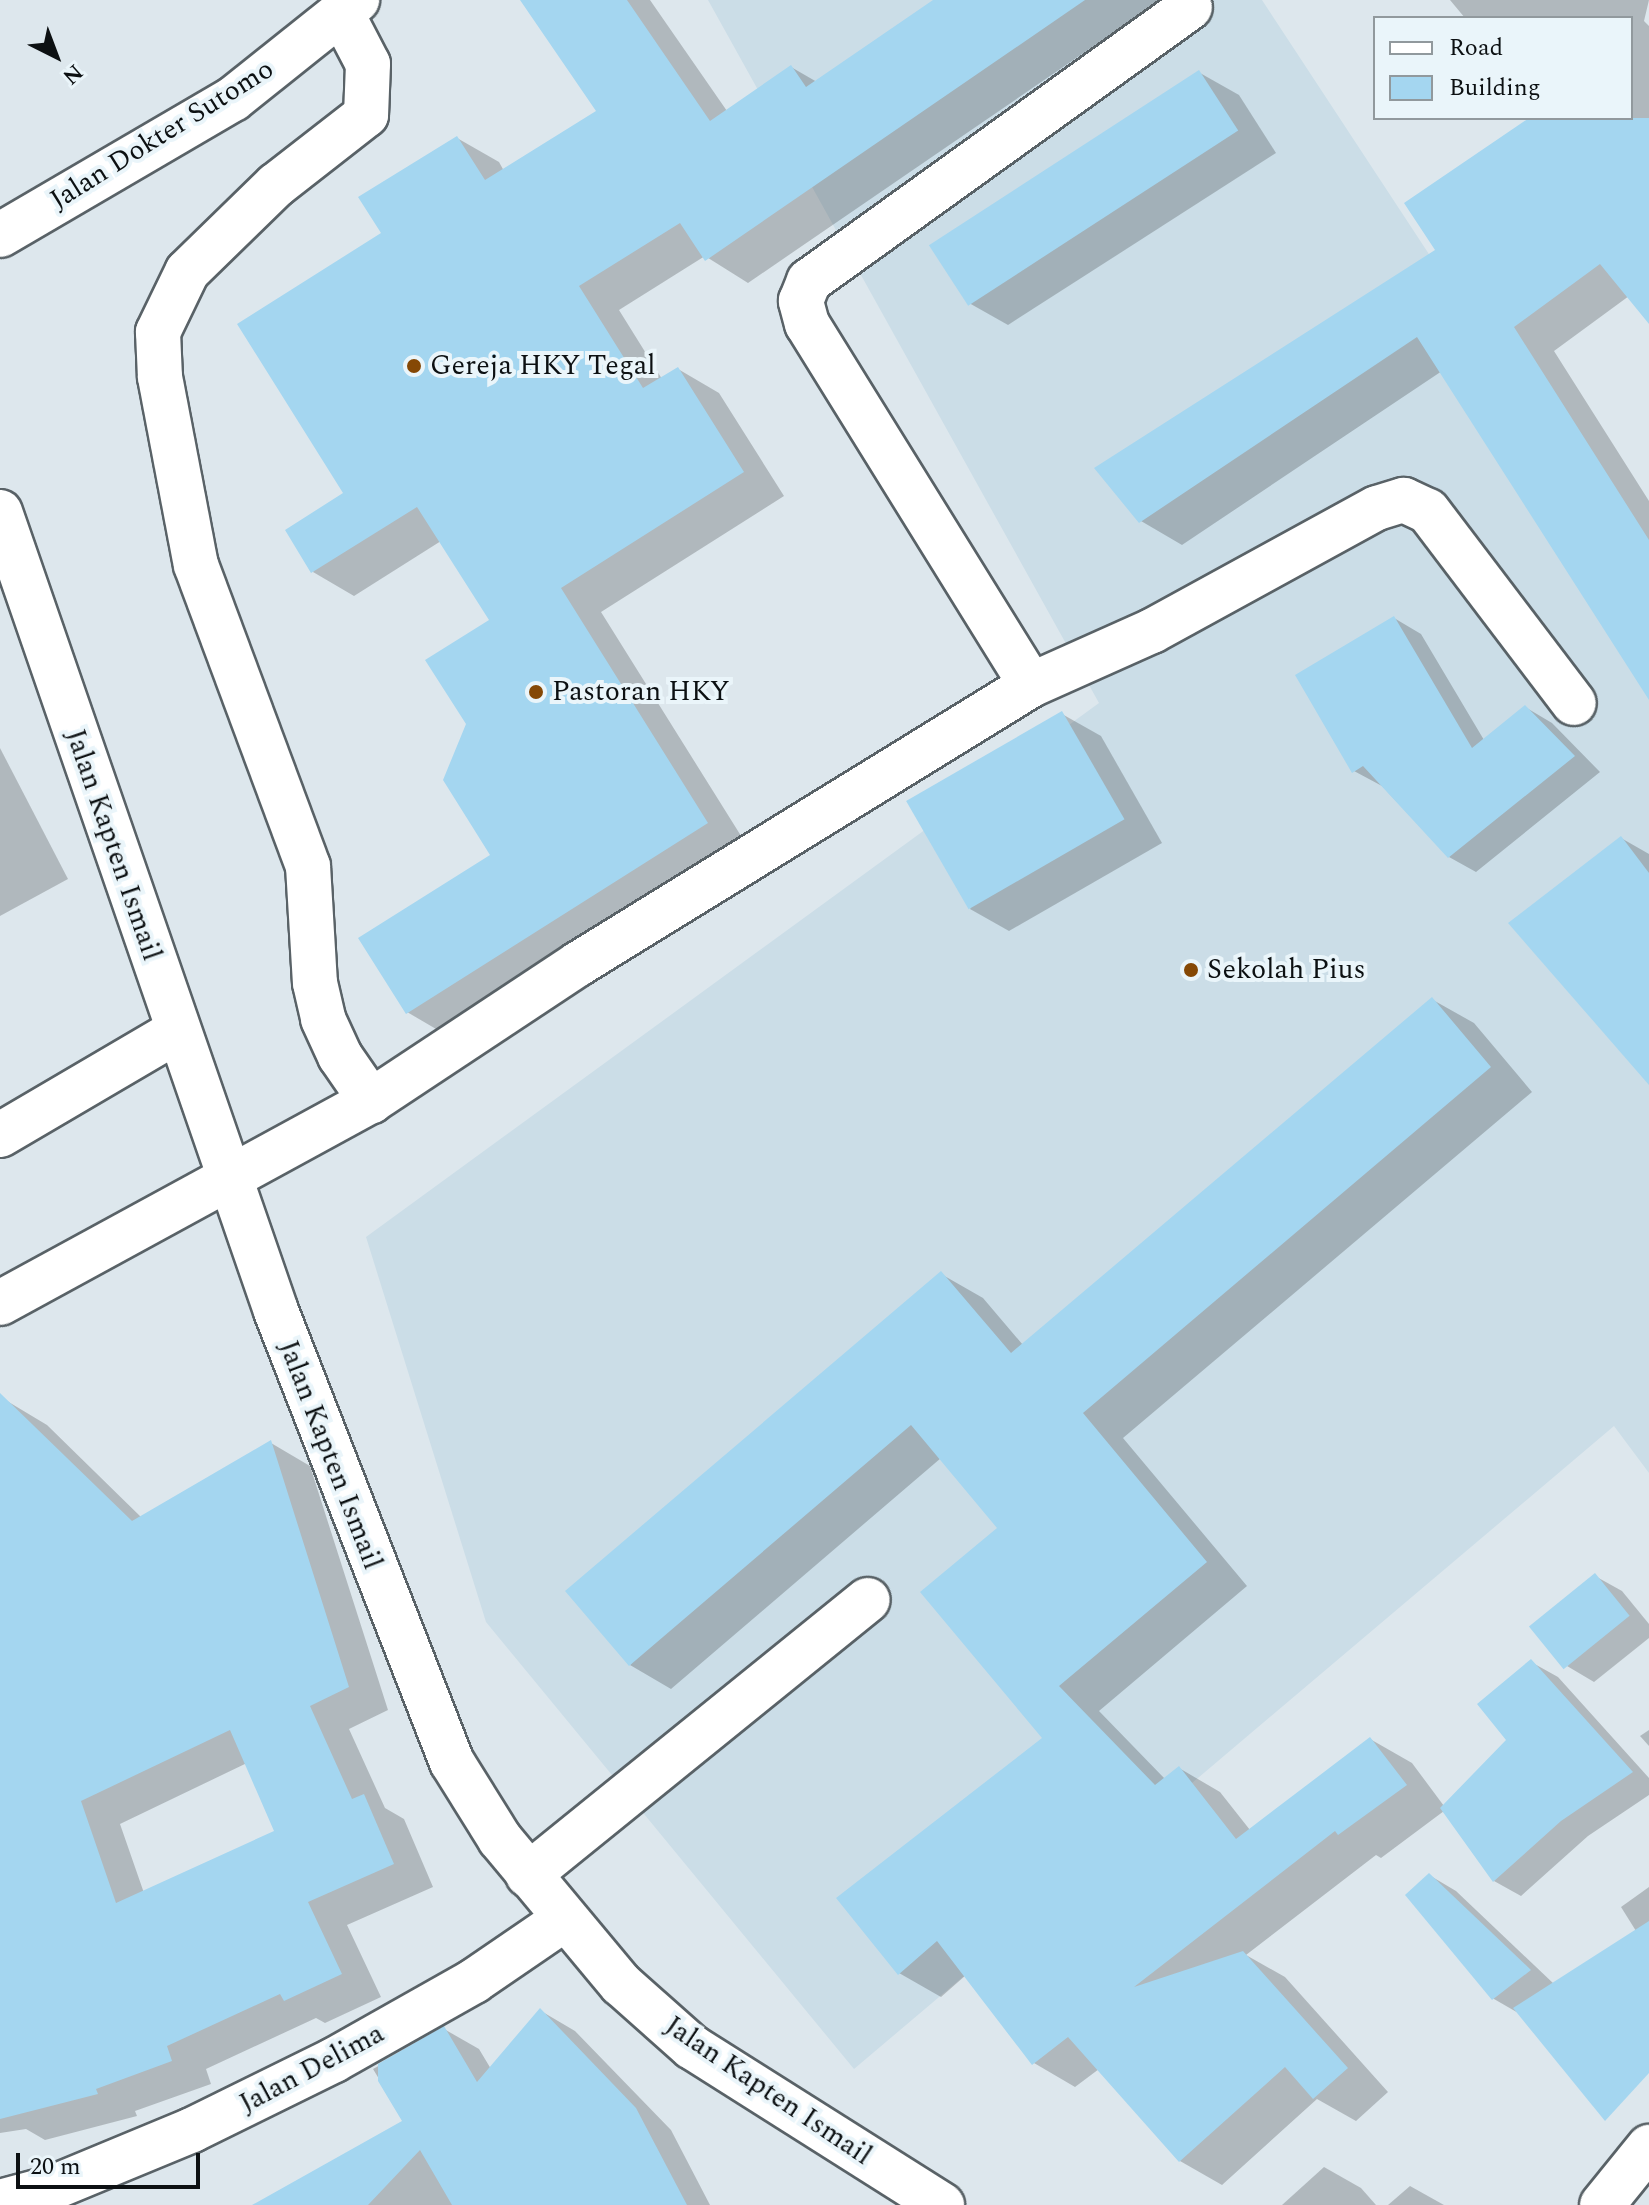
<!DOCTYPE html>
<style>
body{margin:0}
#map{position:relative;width:1649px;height:2205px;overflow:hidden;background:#dde7ed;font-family:Spectral,serif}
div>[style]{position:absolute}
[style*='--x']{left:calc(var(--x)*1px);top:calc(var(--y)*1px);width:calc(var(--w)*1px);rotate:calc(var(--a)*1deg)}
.built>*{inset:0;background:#cbdde7}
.shadow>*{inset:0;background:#0003}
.building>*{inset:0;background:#a4d6f0;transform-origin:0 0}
.roads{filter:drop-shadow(2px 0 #596267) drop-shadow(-2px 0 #596267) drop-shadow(0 2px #596267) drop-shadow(0 -2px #596267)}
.minor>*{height:44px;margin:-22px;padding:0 22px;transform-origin:22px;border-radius:22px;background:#fff}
.major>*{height:44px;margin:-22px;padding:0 22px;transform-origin:22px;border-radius:22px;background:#fff}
.dots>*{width:22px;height:22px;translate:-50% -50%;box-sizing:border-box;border:4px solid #eaf5fa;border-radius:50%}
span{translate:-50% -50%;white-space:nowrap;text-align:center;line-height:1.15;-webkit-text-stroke:8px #eaf5fa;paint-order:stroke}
.street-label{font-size:28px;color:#0c1012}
.poi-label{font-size:28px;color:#0c1012}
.left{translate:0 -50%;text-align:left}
.legend{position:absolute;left:1373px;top:16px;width:260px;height:104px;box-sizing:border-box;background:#eaf5fa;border:2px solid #91999d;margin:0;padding:10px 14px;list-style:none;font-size:24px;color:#0c1012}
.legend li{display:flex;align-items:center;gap:16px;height:40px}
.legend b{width:40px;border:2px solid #91999d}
.north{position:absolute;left:16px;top:16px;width:80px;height:80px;-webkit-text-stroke:6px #eaf5fa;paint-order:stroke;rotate:138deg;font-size:22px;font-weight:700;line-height:32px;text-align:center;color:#0c1012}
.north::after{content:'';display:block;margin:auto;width:28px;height:36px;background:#0c1012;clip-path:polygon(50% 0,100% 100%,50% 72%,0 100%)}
.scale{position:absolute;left:16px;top:2153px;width:184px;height:36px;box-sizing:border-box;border:4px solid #0c1012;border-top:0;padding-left:10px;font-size:24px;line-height:28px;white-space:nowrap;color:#0c1012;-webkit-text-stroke:6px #eaf5fa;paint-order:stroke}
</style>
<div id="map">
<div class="built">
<div style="clip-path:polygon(708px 0,1262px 0,1649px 589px,1649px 1473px,1614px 1426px,854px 2069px,486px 1622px,366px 1237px,1099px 703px)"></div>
</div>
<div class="shadow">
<div style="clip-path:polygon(522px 0,650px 0,727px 111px,791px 67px,817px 82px,936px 0,1161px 0,748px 283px,705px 256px,619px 310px,662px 379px,678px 369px,719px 393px,784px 496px,601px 612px,748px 847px,448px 1036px,407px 1012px,492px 855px,468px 724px,492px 621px,441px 541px,354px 596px,313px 572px,346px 494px,384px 234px,457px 138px,499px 162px,504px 171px,599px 112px)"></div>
<div style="clip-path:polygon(1450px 0,1649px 0,1644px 21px,1649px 26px,1649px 320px,1629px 296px,1554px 351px,1649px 501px,1649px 696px,1442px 371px,1182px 545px,1141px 521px,1438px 251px,1533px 118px,1631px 118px,1631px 18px,1465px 18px)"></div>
<div style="clip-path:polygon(1200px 73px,1239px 95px,1276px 153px,1008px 325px,969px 303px)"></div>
<div style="clip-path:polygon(1394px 618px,1421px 634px,1484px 740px,1525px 707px,1552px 723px,1600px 772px,1476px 872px,1449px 857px,1382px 786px,1354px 771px)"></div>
<div style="clip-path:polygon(1062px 714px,1101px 736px,1162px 843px,1009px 931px,970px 909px)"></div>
<div style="clip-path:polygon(0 748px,68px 879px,0 916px)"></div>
<div style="clip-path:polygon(1621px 838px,1649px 854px,1649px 1082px)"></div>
<div style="clip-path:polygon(1433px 1000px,1474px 1023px,1532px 1092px,1123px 1438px,1247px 1586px,1099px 1711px,1165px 1779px,1179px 1768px,1220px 1792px,1250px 1830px,1370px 1739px,1412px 1763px,1444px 1806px,1509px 1741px,1531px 1662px,1558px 1677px,1649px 1778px,1649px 1795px,1588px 1836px,1521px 1896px,1494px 1881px,1444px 1811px,1381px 1858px,1376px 1855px,1246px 1955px,1285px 1977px,1388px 2092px,1356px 2121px,1317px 2099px,1222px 2185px,1180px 2161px,1099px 2069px,1075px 2087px,1034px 2063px,966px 1975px,941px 1997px,899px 1973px,1045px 1738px,1000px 1528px,941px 1458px,671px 1689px,630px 1665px,941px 1274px,983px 1298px,1023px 1345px)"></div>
<div style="clip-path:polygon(evenodd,7px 1401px,47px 1425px,142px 1518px,271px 1443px,310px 1466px,388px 1710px,349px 1729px,385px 1808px,404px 1819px,433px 1887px,347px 1925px,381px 1997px,325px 2023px,316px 2018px,206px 2069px,211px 2084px,135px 2111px,137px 2116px,45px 2140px,26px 2129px,0 2133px,0 1406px,7px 1401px,247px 1763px,276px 1832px,144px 1893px,120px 1824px,247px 1763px)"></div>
<div style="clip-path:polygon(1595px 1576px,1622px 1591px,1649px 1624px,1649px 1638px,1594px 1682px,1567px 1666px)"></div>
<div style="clip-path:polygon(1649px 1730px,1649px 1746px,1640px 1736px)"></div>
<div style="clip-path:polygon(1429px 1875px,1456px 1891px,1554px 1984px,1636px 1931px,1621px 1907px,1649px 1887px,1649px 2054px,1520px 2014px,1494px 1999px,1408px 1896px)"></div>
<div style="clip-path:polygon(541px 2011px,575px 2031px,671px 2130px,710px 2205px,278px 2205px,405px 2122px,373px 2069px,444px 2029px,479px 2049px,491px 2069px)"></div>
<div style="clip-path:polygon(1324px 2167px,1361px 2188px,1376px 2205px,1282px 2205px)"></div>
<div style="clip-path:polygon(1410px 2186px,1444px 2205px,1388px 2205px)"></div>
</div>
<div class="building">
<div style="clip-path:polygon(520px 0,627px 0,710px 121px,791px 65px,806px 87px,933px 0,1085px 0,705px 261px,680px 223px,579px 286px,643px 388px,678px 367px,744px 472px,561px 588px,708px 823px,406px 1014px,358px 938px,490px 855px,443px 780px,466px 724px,425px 660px,489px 620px,417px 507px,311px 573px,285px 530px,343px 493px,237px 324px,381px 233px,358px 197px,457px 136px,485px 180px,596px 111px)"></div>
<div style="left:1199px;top:70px;width:72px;height:322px;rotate:57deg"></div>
<div style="clip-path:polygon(1529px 118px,1649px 118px,1649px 324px,1600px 264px,1514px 327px,1649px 540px,1649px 700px,1417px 337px,1139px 523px,1094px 468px,1435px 250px,1404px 203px)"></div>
<div style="clip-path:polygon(1394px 616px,1472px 748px,1525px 705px,1575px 756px,1448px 858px,1363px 766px,1352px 773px,1295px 675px)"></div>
<div style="left:1062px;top:711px;width:125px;height:180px;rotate:60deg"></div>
<div style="clip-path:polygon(1621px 836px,1649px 873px,1649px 1085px,1508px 923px)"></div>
<div style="clip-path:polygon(1432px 997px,1491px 1067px,1083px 1413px,1207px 1562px,1059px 1686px,1155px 1785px,1179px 1766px,1236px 1839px,1370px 1737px,1407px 1785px,1338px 1835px,1335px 1831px,1134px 1987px,1243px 1951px,1348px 2068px,1313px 2099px,1285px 2067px,1179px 2162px,1068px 2037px,1032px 2065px,937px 1941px,898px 1975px,836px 1898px,1042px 1738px,920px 1592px,997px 1528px,911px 1425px,629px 1666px,565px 1591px,941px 1271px,1011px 1353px)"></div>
<div style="clip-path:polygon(evenodd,0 1393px,132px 1521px,271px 1440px,349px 1687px,310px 1706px,352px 1799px,364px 1794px,394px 1864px,308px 1902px,342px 1974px,284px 2001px,280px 1994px,167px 2046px,172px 2061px,96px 2089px,98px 2094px,0 2119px,0 1393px,230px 1730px,274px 1831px,116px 1903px,81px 1801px,230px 1730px)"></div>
<div style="left:1595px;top:1573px;width:55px;height:85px;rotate:51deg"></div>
<div style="clip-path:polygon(1531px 1659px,1633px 1772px,1561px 1821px,1493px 1882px,1440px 1808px,1506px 1740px,1477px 1704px)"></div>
<div style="clip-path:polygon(1429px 1873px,1531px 1970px,1492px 2000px,1405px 1895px)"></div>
<div style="clip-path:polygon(1649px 1921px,1649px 2073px,1605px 2121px,1513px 2008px)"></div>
<div style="clip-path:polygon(540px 2008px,636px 2108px,687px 2205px,452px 2205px,420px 2150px,368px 2205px,252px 2205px,402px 2121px,378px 2081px,378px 2064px,444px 2026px,477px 2082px)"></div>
</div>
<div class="roads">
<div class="minor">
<div style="--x:343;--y:16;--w:54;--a:62.5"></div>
<div style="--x:368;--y:64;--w:51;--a:92.2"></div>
<div style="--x:366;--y:115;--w:114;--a:142.1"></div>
<div style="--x:276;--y:185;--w:124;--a:135.7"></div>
<div style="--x:187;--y:272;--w:67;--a:115.8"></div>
<div style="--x:158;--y:332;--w:45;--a:87.5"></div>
<div style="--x:160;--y:377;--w:191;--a:79.2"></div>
<div style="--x:196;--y:565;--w:321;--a:69.6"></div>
<div style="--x:308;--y:866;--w:117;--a:86.6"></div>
<div style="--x:315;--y:983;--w:37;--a:77"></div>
<div style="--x:323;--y:1019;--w:41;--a:65.3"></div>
<div style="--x:340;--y:1056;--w:55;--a:55.4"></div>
<div style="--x:0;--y:512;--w:845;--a:70.94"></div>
<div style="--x:276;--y:1311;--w:484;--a:68.7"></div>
<div style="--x:452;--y:1762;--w:91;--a:58.1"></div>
<div style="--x:500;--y:1839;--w:189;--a:50.2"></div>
<div style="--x:621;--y:1984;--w:95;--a:41.6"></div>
<div style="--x:692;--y:2047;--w:296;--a:32.3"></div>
<div style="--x:1031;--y:685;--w:425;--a:-121.8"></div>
<div style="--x:807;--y:324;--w:24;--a:-105"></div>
<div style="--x:801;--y:301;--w:22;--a:-68"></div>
<div style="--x:809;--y:281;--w:469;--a:-35.7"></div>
<div style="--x:0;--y:1135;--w:205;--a:-30.4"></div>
<div style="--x:0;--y:1303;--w:422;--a:-28.6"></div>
<div style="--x:371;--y:1101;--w:248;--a:-33.5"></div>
<div style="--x:578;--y:964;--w:532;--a:-31.63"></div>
<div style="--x:1031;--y:685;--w:133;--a:-24.1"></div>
<div style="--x:1152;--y:631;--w:256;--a:-28.7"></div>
<div style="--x:1377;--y:508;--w:28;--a:-17"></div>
<div style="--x:1404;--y:500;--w:26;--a:25"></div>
<div style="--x:1428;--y:511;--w:241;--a:52.8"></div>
<div style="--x:528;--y:1875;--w:437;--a:-39"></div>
<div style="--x:0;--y:2202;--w:54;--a:-15.1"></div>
<div style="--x:52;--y:2188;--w:152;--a:-22.5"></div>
<div style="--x:192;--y:2130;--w:158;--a:-26.2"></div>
<div style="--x:334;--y:2060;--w:161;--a:-29.4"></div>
<div style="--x:474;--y:1981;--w:108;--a:-34.4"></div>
<div style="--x:1602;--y:2205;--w:75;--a:-51"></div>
</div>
<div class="major">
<div style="--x:0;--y:235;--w:270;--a:-30.3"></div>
<div style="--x:233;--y:99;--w:159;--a:-38.6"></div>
</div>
</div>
<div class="dots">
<div style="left:414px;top:366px;background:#854805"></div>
<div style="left:536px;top:692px;background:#854805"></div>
<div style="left:1191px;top:970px;background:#854805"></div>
</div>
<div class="street-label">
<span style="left:162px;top:135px;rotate:-32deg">Jalan Dokter Sutomo</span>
<span style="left:113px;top:845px;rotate:71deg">Jalan Kapten Ismail</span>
<span style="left:330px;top:1455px;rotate:69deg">Jalan Kapten Ismail</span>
<span style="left:312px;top:2069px;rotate:-28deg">Jalan Delima</span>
<span style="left:768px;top:2091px;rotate:34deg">Jalan Kapten Ismail</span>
</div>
<div class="poi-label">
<span class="left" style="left:430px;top:366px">Gereja HKY Tegal</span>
<span class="left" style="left:552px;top:692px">Pastoran HKY</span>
<span class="left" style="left:1207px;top:970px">Sekolah Pius</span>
</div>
<ul class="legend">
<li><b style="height:10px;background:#fff"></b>Road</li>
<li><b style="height:22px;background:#a4d6f0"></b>Building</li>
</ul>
<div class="north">N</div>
<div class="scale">20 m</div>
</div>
